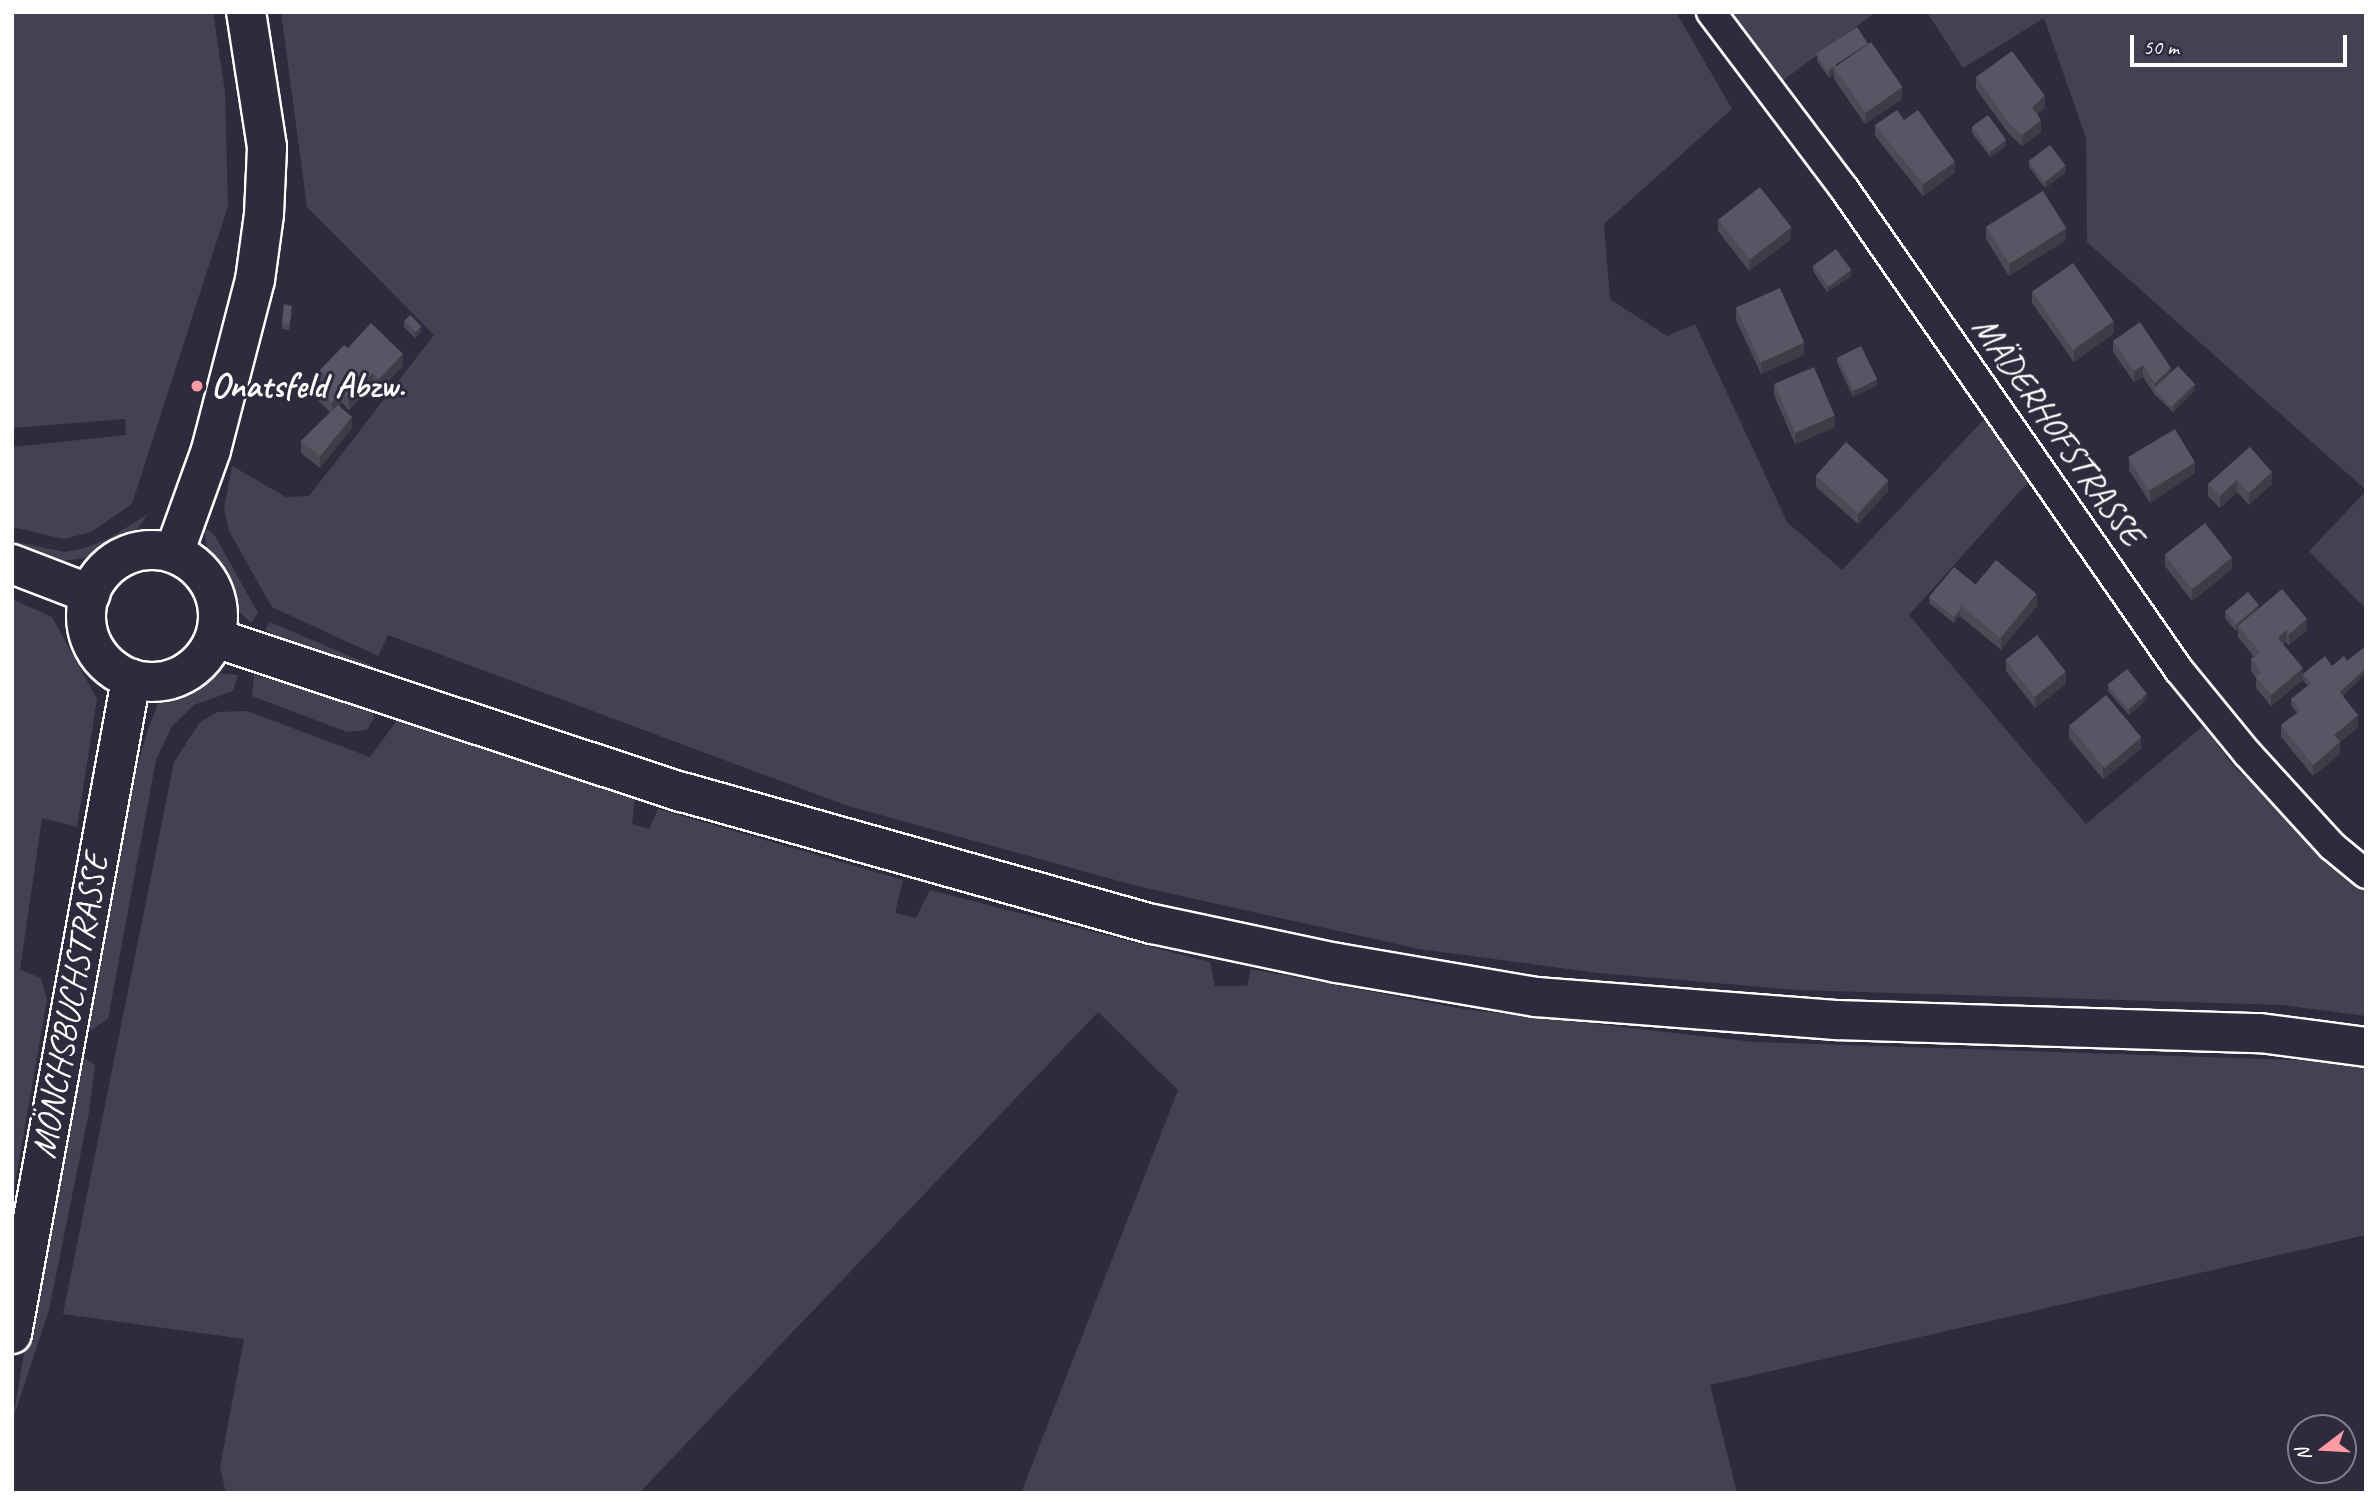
<!DOCTYPE html>
<meta charset="utf-8">
<style>
body{margin:0}
#map{position:relative;width:2378px;height:1505px;overflow:hidden;background:#2f2a3d;font-family:Caveat,sans-serif}
div>[style]{position:absolute}
[style*='--x']{left:calc(var(--x)*1px);top:calc(var(--y)*1px);width:calc(var(--w)*1px);rotate:calc(var(--a)*1deg)}
.green>*{inset:0;background:#464152}
.roads{filter:drop-shadow(2px 0 #fff) drop-shadow(-2px 0 #fff) drop-shadow(0 2px #fff) drop-shadow(0 -2px #fff)}
.street>*{height:28px;margin:-14px;padding:0 14px;transform-origin:14px;border-radius:14px;background:#2f2a3d}
.secondary>*{height:38px;margin:-19px;padding:0 19px;transform-origin:19px;border-radius:19px;background:#2f2a3d}
.secondary>.ring{margin:-19px;padding:0;box-sizing:content-box;background:none;border:38px solid #2f2a3d;border-radius:50%}
.wall>*{inset:0;background:#4d4956}
.shaded-wall>*{inset:0;background:#3e3c46}
.building>*{inset:0;background:#595564;transform-origin:0 0}
.dots>*{width:19px;height:19px;translate:-50% -50%;box-sizing:border-box;border:4px solid #2f2a3d;border-radius:50%}
span{translate:-50% -50%;white-space:nowrap;text-align:center;line-height:1.15;-webkit-text-stroke:6px #2f2a3d;paint-order:stroke}
.poi-label{font-size:35px;color:#fff;font-weight:700}
.left{translate:0 -50%;text-align:left}
.street-label{font-size:35px;color:#fff}
.frame{position:absolute;inset:0;border:14px solid #fff;pointer-events:none}
.north{position:absolute;left:2287px;top:1414px;width:70px;height:70px;box-sizing:border-box;background:#2f2a3d;border:2px solid #827f8b;border-radius:50%;rotate:253deg;font-size:19px;font-weight:700;line-height:28px;text-align:center;color:#fff}
.north::after{content:'';display:block;margin:auto;width:24px;height:32px;background:#ff9aa2;clip-path:polygon(50% 0,100% 100%,50% 72%,0 100%)}
.scale{position:absolute;left:2130px;top:35px;width:217px;height:32px;box-sizing:border-box;border:4px solid #fff;border-top:0;padding-left:9px;font-size:21px;line-height:24px;white-space:nowrap;color:#fff;-webkit-text-stroke:5px #2f2a3d;paint-order:stroke}
</style>
<div id="map">
<div class="green">
<div style="clip-path:polygon(12px 12px,213px 12px,225px 92px,228px 206px,132px 504px,91px 532px,64px 539px,12px 527px,12px 447px,126px 435px,125px 419px,12px 428px)"></div>
<div style="clip-path:polygon(281px 12px,1676px 12px,1732px 109px,1604px 224px,1610px 299px,1667px 336px,1695px 324px,1787px 522px,1842px 570px,1991px 412px,2033px 477px,1909px 615px,2086px 824px,2203px 726px,2235px 768px,2366px 886px,2366px 1016px,2282px 1005px,1797px 990px,1598px 973px,1419px 949px,1137px 886px,848px 806px,388px 635px,378px 656px,272px 607px,229px 531px,224px 508px,232px 466px,286px 497px,309px 496px,434px 335px,307px 207px)"></div>
<div style="clip-path:polygon(1724px 12px,1876px 12px,1778px 84px)"></div>
<div style="clip-path:polygon(1927px 12px,2366px 12px,2366px 490px,2087px 242px,2086px 138px,2044px 18px,1963px 68px)"></div>
<div style="clip-path:polygon(2366px 491px,2366px 609px,2309px 551px)"></div>
<div style="clip-path:polygon(148px 514px,134px 534px,84px 558px,62px 561px,12px 551px,12px 541px,65px 552px,81px 549px,108px 539px)"></div>
<div style="clip-path:polygon(204px 526px,215px 536px,258px 613px,251px 623px,231px 604px,208px 557px)"></div>
<div style="clip-path:polygon(12px 599px,52px 617px,97px 699px,77px 827px,42px 818px,20px 970px,41px 978px,47px 1000px,12px 1201px)"></div>
<div style="clip-path:polygon(270px 622px,375px 667px,359px 670px,310px 651px,265px 630px)"></div>
<div style="clip-path:polygon(219px 673px,238px 675px,233px 691px,194px 705px,172px 726px,156px 760px,108px 1019px,91px 1030px,80px 1020px,119px 828px,148px 729px,158px 704px)"></div>
<div style="clip-path:polygon(254px 675px,371px 706px,374px 718px,367px 730px,347px 732px,252px 696px)"></div>
<div style="clip-path:polygon(247px 711px,370px 757px,401px 715px,635px 797px,632px 824px,649px 829px,658px 809px,903px 880px,895px 913px,916px 918px,930px 890px,1210px 962px,1215px 986px,1247px 986px,1251px 969px,1463px 1009px,1754px 1042px,2323px 1061px,2366px 1068px,2366px 1235px,1710px 1385px,1737px 1493px,1021px 1493px,1178px 1090px,1098px 1012px,639px 1493px,226px 1493px,220px 1467px,244px 1339px,63px 1314px,174px 762px,200px 722px,218px 712px)"></div>
<div style="clip-path:polygon(82px 1057px,95px 1065px,89px 1112px,49px 1310px,13px 1419px,72px 1064px)"></div>
</div>
<div class="roads">
<div class="street">
<div style="--x:1711;--y:12;--w:219;--a:53"></div>
<div style="--x:1843;--y:187;--w:588;--a:55.18"></div>
<div style="--x:2179;--y:670;--w:107;--a:50.7"></div>
<div style="--x:2247;--y:753;--w:126;--a:47.6"></div>
<div style="--x:2332;--y:846;--w:44;--a:39.5"></div>
</div>
<div class="secondary">
<div class="ring" style="left:86px;top:550px;width:94px;height:94px"></div>
<div style="--x:174;--y:553;--w:109;--a:-70.2"></div>
<div style="--x:211;--y:450;--w:176;--a:-75.5"></div>
<div style="--x:255;--y:280;--w:67;--a:-82.2"></div>
<div style="--x:264;--y:214;--w:67;--a:-87.4"></div>
<div style="--x:267;--y:147;--w:137;--a:-98.8"></div>
<div style="--x:12;--y:564;--w:84;--a:21"></div>
<div style="--x:215;--y:638;--w:492;--a:18.3"></div>
<div style="--x:682;--y:792;--w:489;--a:15.7"></div>
<div style="--x:1153;--y:924;--w:188;--a:12"></div>
<div style="--x:1337;--y:963;--w:202;--a:9.7"></div>
<div style="--x:1536;--y:997;--w:301;--a:4.4"></div>
<div style="--x:1836;--y:1020;--w:424;--a:1.8"></div>
<div style="--x:2260;--y:1033;--w:107;--a:7.5"></div>
<div style="--x:12;--y:1334;--w:666;--a:-79.7"></div>
</div>
</div>
<div class="wall">
<div style="clip-path:polygon(1817px 55px,1902px 99px,1865px 124px,1834px 79px,1834px 74px,1829px 78px,1817px 61px)"></div>
<div style="clip-path:polygon(1976px 77px,2045px 108px,2037px 114px,2041px 132px,2022px 146px,2009px 134px,1976px 89px)"></div>
<div style="clip-path:polygon(1904px 120px,1955px 173px,1923px 196px,1875px 136px,1875px 125px)"></div>
<div style="clip-path:polygon(1972px 127px,2006px 146px,1990px 157px,1972px 133px)"></div>
<div style="clip-path:polygon(2029px 162px,2066px 172px,2045px 188px,2029px 167px)"></div>
<div style="clip-path:polygon(1718px 219px,1791px 239px,1749px 271px,1718px 231px)"></div>
<div style="clip-path:polygon(1986px 227px,2066px 240px,2009px 276px,1986px 239px)"></div>
<div style="clip-path:polygon(1813px 265px,1851px 276px,1827px 292px,1813px 271px)"></div>
<div style="clip-path:polygon(2032px 292px,2114px 333px,2074px 362px,2032px 303px)"></div>
<div style="clip-path:polygon(1736px 308px,1804px 355px,1761px 374px,1736px 320px)"></div>
<div style="clip-path:polygon(292px 312px,289px 330px,282px 329px,282px 323px)"></div>
<div style="clip-path:polygon(404px 321px,421px 332px,415px 338px,404px 327px)"></div>
<div style="clip-path:polygon(2113px 341px,2171px 373px,2195px 390px,2173px 412px,2155px 395px,2143px 377px,2134px 382px,2113px 352px)"></div>
<div style="clip-path:polygon(348px 348px,403px 366px,379px 391px,373px 385px,349px 410px,342px 403px,339px 406px,352px 428px,320px 468px,301px 453px,301px 441px,330px 412px,318px 400px,318px 389px,322px 384px,320px 382px,320px 370px)"></div>
<div style="clip-path:polygon(1837px 357px,1877px 385px,1853px 397px,1837px 363px)"></div>
<div style="clip-path:polygon(1774px 384px,1835px 427px,1795px 444px,1774px 395px)"></div>
<div style="clip-path:polygon(2250px 447px,2272px 484px,2249px 505px,2237px 492px,2220px 508px,2208px 496px,2208px 484px)"></div>
<div style="clip-path:polygon(2129px 459px,2195px 473px,2150px 503px,2129px 470px)"></div>
<div style="clip-path:polygon(1816px 475px,1888px 491px,1858px 524px,1816px 487px)"></div>
<div style="clip-path:polygon(2165px 554px,2232px 569px,2192px 601px,2165px 566px)"></div>
<div style="clip-path:polygon(1976px 585px,2037px 606px,2001px 650px,1960px 616px,1954px 623px,1929px 603px,1929px 597px)"></div>
<div style="clip-path:polygon(2259px 608px,2307px 630px,2289px 645px,2286px 642px,2283px 644px,2303px 674px,2347px 661px,2366px 646px,2366px 673px,2343px 696px,2358px 727px,2340px 742px,2340px 754px,2313px 776px,2281px 737px,2281px 725px,2297px 713px,2291px 705px,2291px 699px,2308px 686px,2303px 680px,2271px 706px,2256px 688px,2256px 678px,2251px 671px,2251px 659px,2254px 657px,2238px 637px,2238px 630px,2236px 631px,2225px 618px,2225px 612px)"></div>
<div style="clip-path:polygon(2006px 660px,2066px 684px,2035px 708px,2006px 671px)"></div>
<div style="clip-path:polygon(2108px 685px,2147px 699px,2129px 715px,2108px 691px)"></div>
<div style="clip-path:polygon(2069px 726px,2141px 749px,2103px 779px,2069px 738px)"></div>
</div>
<div class="shaded-wall">
<div style="clip-path:polygon(1834px 68px,1834px 74px,1829px 78px,1829px 72px)"></div>
<div style="clip-path:polygon(1902px 87px,1902px 99px,1865px 124px,1865px 113px)"></div>
<div style="clip-path:polygon(2045px 96px,2045px 108px,2032px 118px,2032px 107px)"></div>
<div style="clip-path:polygon(2041px 120px,2041px 132px,2022px 146px,2022px 135px)"></div>
<div style="clip-path:polygon(2006px 140px,2006px 146px,1990px 157px,1990px 151px)"></div>
<div style="clip-path:polygon(1955px 162px,1955px 173px,1923px 196px,1923px 184px)"></div>
<div style="clip-path:polygon(2066px 166px,2066px 172px,2045px 188px,2045px 182px)"></div>
<div style="clip-path:polygon(1791px 227px,1791px 239px,1749px 271px,1749px 259px)"></div>
<div style="clip-path:polygon(2066px 228px,2066px 240px,2009px 276px,2009px 264px)"></div>
<div style="clip-path:polygon(1851px 270px,1851px 276px,1827px 292px,1827px 287px)"></div>
<div style="clip-path:polygon(2114px 321px,2114px 333px,2074px 362px,2074px 350px)"></div>
<div style="clip-path:polygon(421px 326px,421px 332px,415px 338px,415px 332px)"></div>
<div style="clip-path:polygon(1804px 343px,1804px 355px,1761px 374px,1761px 363px)"></div>
<div style="clip-path:polygon(403px 354px,403px 366px,379px 391px,379px 379px)"></div>
<div style="clip-path:polygon(2143px 365px,2143px 377px,2134px 382px,2134px 371px)"></div>
<div style="clip-path:polygon(2171px 368px,2171px 379px,2155px 389px,2155px 395px,2155px 383px)"></div>
<div style="clip-path:polygon(373px 373px,373px 385px,349px 410px,349px 399px)"></div>
<div style="clip-path:polygon(1877px 379px,1877px 385px,1853px 397px,1853px 391px)"></div>
<div style="clip-path:polygon(2195px 384px,2195px 390px,2173px 412px,2173px 406px)"></div>
<div style="clip-path:polygon(342px 391px,342px 403px,332px 413px,332px 402px)"></div>
<div style="clip-path:polygon(1835px 416px,1835px 427px,1795px 444px,1795px 433px)"></div>
<div style="clip-path:polygon(352px 417px,352px 428px,320px 468px,320px 456px)"></div>
<div style="clip-path:polygon(2195px 462px,2195px 473px,2150px 503px,2150px 491px)"></div>
<div style="clip-path:polygon(2272px 472px,2272px 484px,2249px 505px,2249px 493px)"></div>
<div style="clip-path:polygon(1888px 480px,1888px 491px,1858px 524px,1858px 513px)"></div>
<div style="clip-path:polygon(2237px 480px,2237px 492px,2220px 508px,2220px 496px)"></div>
<div style="clip-path:polygon(2232px 558px,2232px 569px,2192px 601px,2192px 589px)"></div>
<div style="clip-path:polygon(2037px 594px,2037px 606px,2001px 650px,2001px 638px)"></div>
<div style="clip-path:polygon(2259px 605px,2259px 611px,2238px 626px,2238px 630px,2236px 631px,2236px 625px)"></div>
<div style="clip-path:polygon(1960px 610px,1960px 616px,1954px 623px,1954px 617px)"></div>
<div style="clip-path:polygon(2307px 619px,2307px 630px,2289px 645px,2289px 634px)"></div>
<div style="clip-path:polygon(2286px 630px,2286px 642px,2278px 649px,2278px 638px)"></div>
<div style="clip-path:polygon(2303px 668px,2303px 680px,2271px 706px,2271px 695px)"></div>
<div style="clip-path:polygon(2366px 668px,2366px 673px,2341px 697px,2341px 691px)"></div>
<div style="clip-path:polygon(2066px 672px,2066px 684px,2035px 708px,2035px 697px)"></div>
<div style="clip-path:polygon(2147px 694px,2147px 699px,2129px 715px,2129px 709px)"></div>
<div style="clip-path:polygon(2358px 715px,2358px 727px,2334px 747px,2334px 735px)"></div>
<div style="clip-path:polygon(2141px 737px,2141px 749px,2103px 779px,2103px 768px)"></div>
<div style="clip-path:polygon(2340px 742px,2340px 754px,2313px 776px,2313px 765px)"></div>
</div>
<div class="building">
<div style="left:1857px;top:27px;width:20px;height:49px;rotate:57deg"></div>
<div style="left:1871px;top:42px;width:55px;height:45px;rotate:55deg"></div>
<div style="clip-path:polygon(2012px 51px,2045px 96px,2032px 107px,2041px 120px,2022px 135px,2009px 123px,1976px 77px)"></div>
<div style="clip-path:polygon(1897px 110px,1904px 120px,1918px 110px,1955px 162px,1923px 184px,1875px 125px)"></div>
<div style="left:1988px;top:115px;width:31px;height:20px;rotate:54deg"></div>
<div style="left:2050px;top:145px;width:26px;height:27px;rotate:53deg"></div>
<div style="left:1760px;top:187px;width:51px;height:53px;rotate:52deg"></div>
<div style="left:2043px;top:191px;width:44px;height:67px;rotate:58deg"></div>
<div style="left:1836px;top:249px;width:26px;height:28px;rotate:54deg"></div>
<div style="left:2073px;top:263px;width:71px;height:50px;rotate:55deg"></div>
<div style="left:1780px;top:288px;width:60px;height:48px;rotate:66deg"></div>
<div style="clip-path:polygon(284px 304px,292px 306px,289px 324px,282px 323px)"></div>
<div style="left:410px;top:315px;width:16px;height:8px;rotate:45deg"></div>
<div style="clip-path:polygon(2140px 322px,2171px 368px,2155px 383px,2143px 365px,2134px 371px,2113px 341px)"></div>
<div style="clip-path:polygon(371px 323px,403px 354px,379px 379px,373px 373px,349px 399px,342px 391px,332px 402px,318px 389px,328px 378px,320px 370px,344px 345px,348px 348px)"></div>
<div style="left:1861px;top:346px;width:37px;height:26px;rotate:64deg"></div>
<div style="left:2178px;top:366px;width:25px;height:33px;rotate:47deg"></div>
<div style="left:1814px;top:367px;width:53px;height:43px;rotate:67deg"></div>
<div style="clip-path:polygon(338px 405px,352px 417px,320px 456px,301px 441px)"></div>
<div style="left:2175px;top:429px;width:39px;height:55px;rotate:59deg"></div>
<div style="left:1846px;top:442px;width:57px;height:45px;rotate:42deg"></div>
<div style="clip-path:polygon(2250px 447px,2272px 472px,2249px 493px,2237px 480px,2220px 496px,2208px 484px)"></div>
<div style="left:2205px;top:523px;width:44px;height:51px;rotate:52deg"></div>
<div style="left:1996px;top:560px;width:53px;height:57px;rotate:40deg"></div>
<div style="clip-path:polygon(1954px 567px,1976px 585px,1960px 604px,1960px 610px,1954px 617px,1929px 597px)"></div>
<div style="clip-path:polygon(2282px 589px,2307px 619px,2289px 634px,2286px 630px,2278px 638px,2303px 668px,2271px 695px,2256px 677px,2261px 673px,2251px 659px,2260px 652px,2238px 626px)"></div>
<div style="left:2248px;top:592px;width:17px;height:30px;rotate:50deg"></div>
<div style="left:2037px;top:635px;width:47px;height:40px;rotate:52deg"></div>
<div style="clip-path:polygon(2366px 646px,2366px 668px,2341px 691px,2334px 685px,2300px 711px,2291px 699px,2311px 683px,2303px 674px,2325px 656px,2332px 666px,2344px 656px,2347px 661px)"></div>
<div style="left:2127px;top:669px;width:32px;height:25px;rotate:51deg"></div>
<div style="clip-path:polygon(2334px 685px,2358px 715px,2334px 735px,2340px 742px,2313px 765px,2281px 725px)"></div>
<div style="left:2106px;top:695px;width:55px;height:48px;rotate:50deg"></div>
</div>
<div class="dots">
<div style="left:197px;top:386px;background:#ff9aa2"></div>
</div>
<div class="poi-label">
<span class="left" style="left:211px;top:386px">Onatsfeld Abzw.</span>
</div>
<div class="street-label">
<span style="left:2058px;top:431px;rotate:55deg">MÄDERHOFSTRASSE</span>
<span style="left:70px;top:1006px;rotate:-80deg">MÖNCHSBUCHSTRASSE</span>
</div>
<div class="frame"></div>
<div class="north">N</div>
<div class="scale">50 m</div>
</div>
